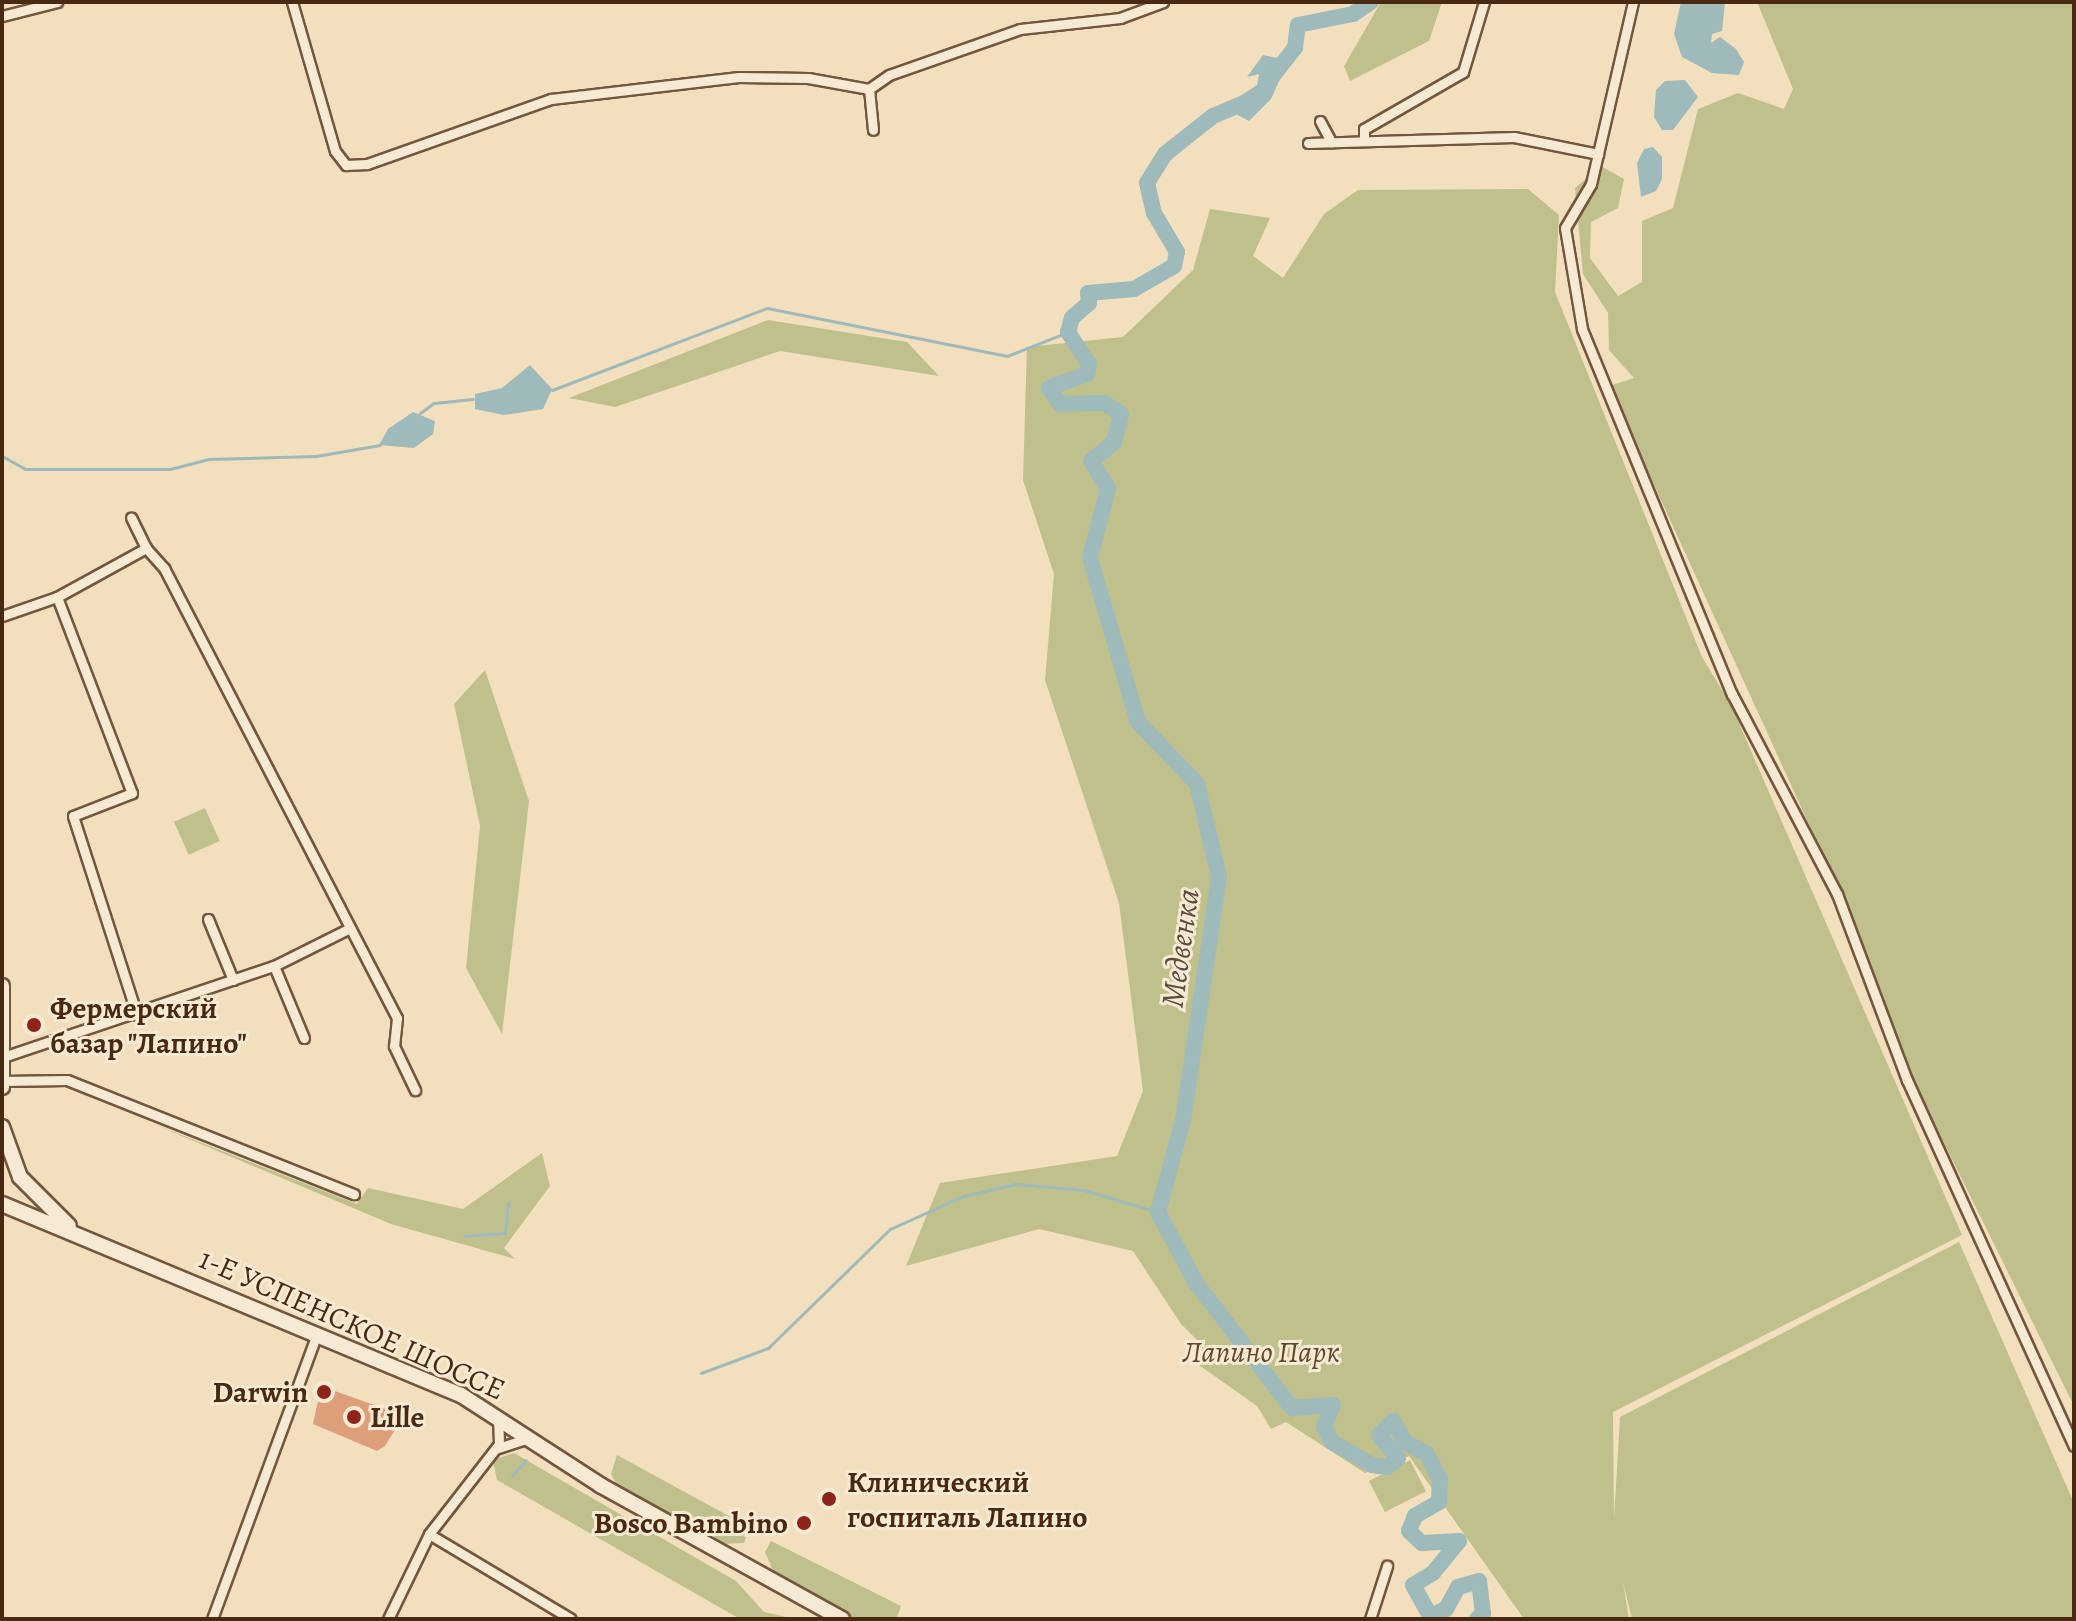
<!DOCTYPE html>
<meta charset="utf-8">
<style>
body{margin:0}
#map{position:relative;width:2076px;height:1621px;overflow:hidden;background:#f2dfbd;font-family:Alegreya,serif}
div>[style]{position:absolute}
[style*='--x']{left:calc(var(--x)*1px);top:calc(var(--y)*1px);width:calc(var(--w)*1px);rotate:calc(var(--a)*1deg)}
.green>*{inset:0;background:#c0c08d;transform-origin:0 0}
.water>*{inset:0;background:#9ebaba}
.stream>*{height:3px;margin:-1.5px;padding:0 1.5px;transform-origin:1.5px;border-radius:1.5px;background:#9ebaba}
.river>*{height:16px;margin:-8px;padding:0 8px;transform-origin:8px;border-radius:8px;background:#9ebaba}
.building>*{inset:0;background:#dc9f7a}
.roads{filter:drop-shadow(2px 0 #73563d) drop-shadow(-2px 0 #73563d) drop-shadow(0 2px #73563d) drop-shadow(0 -2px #73563d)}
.minor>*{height:9px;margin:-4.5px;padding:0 4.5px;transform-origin:4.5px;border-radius:4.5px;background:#f7ead4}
.secondary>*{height:14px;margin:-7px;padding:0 7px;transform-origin:7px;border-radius:7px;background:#f7ead4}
.dots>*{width:22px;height:22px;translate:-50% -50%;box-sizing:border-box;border:4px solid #f7ead4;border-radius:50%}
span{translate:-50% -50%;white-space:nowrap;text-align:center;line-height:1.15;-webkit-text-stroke:6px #f7ead4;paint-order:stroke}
.poi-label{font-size:30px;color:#492912;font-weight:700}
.left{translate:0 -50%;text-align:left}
.right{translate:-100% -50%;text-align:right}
.street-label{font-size:30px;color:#492912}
.park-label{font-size:30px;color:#61472b;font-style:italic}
.water-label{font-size:32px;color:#5e4d3c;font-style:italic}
.frame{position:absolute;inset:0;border:4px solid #492912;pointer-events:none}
</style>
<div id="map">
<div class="green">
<div style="clip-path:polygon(1381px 2px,1442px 2px,1429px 41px,1350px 81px,1344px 66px)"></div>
<div style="clip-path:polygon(1757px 2px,2074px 2px,2074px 1406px,1907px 1068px,1833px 877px,1609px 386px,1634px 378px,1609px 350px,1608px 313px,1583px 274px,1575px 188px,1601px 166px,1624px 179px,1618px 208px,1591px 222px,1590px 258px,1618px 296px,1642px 282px,1642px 221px,1673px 208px,1698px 109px,1738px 93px,1784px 109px,1793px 89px)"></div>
<div style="clip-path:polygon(1528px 189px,1559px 215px,1555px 292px,1702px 657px,1731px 705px,1962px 1235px,1613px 1412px,1614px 1519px,1620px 1417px,1959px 1242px,2074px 1503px,2074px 1619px,1632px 1619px,1623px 1582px,1629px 1619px,1524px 1619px,1409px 1456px,1365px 1473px,1286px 1422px,1271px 1429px,1257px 1406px,1199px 1365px,1201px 1344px,1181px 1324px,1133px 1251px,1039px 1229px,906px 1266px,940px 1183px,1117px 1156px,1143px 1091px,1119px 903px,1045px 680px,1054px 574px,1023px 480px,1027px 347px,1123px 337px,1193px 270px,1210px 209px,1270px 218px,1253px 256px,1283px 278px,1324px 214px,1358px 190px)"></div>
<div style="clip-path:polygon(768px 320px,907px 342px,939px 376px,780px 351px,615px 407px,569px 398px)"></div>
<div style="clip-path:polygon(485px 670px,529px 801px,502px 1034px,466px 968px,480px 826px,454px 704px)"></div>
<div style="left:205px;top:808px;width:36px;height:34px;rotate:66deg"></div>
<div style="clip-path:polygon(151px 1123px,357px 1204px,368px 1188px,463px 1209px,542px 1153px,550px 1186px,504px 1248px,515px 1259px,391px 1224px)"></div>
<div style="clip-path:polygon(514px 1453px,736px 1581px,764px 1612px,795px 1619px,740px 1619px,497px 1480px,493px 1460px)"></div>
<div style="clip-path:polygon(617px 1455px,749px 1527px,744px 1543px,719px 1544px,618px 1487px,611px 1474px)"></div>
<div style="left:1410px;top:1460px;width:35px;height:46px;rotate:63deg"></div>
<div style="clip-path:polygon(771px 1541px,901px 1606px,897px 1617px,856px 1619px,774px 1573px,765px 1552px)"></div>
</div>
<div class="water">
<div style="clip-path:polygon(1681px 2px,1725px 2px,1722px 31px,1712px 34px,1711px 43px,1720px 37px,1736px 49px,1744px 62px,1739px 75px,1712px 73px,1682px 57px,1674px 34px)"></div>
<div style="clip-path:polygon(1263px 55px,1282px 59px,1280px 79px,1271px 99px,1249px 121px,1234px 113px,1234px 100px,1257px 85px,1259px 74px,1247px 77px)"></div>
<div style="clip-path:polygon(1685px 80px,1698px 97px,1673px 130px,1662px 130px,1654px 117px,1656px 90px,1665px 81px)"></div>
<div style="clip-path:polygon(1653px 147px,1662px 157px,1662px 179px,1656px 191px,1641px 197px,1637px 163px,1644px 149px)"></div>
<div style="clip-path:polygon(530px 365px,552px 389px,543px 409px,504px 415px,475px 409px,475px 394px,502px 388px)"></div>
<div style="clip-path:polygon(413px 412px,435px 421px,433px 434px,414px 448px,379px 445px,388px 429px)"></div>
</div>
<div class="stream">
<div style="--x:552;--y:390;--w:230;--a:-20.9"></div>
<div style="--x:767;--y:308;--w:245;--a:11.3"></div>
<div style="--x:1007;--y:356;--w:66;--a:-21.5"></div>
<div style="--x:420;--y:413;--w:17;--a:-36"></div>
<div style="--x:434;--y:403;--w:39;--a:-6"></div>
<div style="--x:2;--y:456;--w:26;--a:29"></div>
<div style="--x:25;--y:469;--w:145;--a:0"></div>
<div style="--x:170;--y:469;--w:40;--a:-14.4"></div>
<div style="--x:209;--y:459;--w:107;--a:-1.6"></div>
<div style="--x:316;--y:456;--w:65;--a:-9.8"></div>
<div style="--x:464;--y:1236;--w:41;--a:-4.2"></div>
<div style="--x:505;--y:1233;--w:31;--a:-84"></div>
<div style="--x:701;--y:1373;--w:72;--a:-20.5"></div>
<div style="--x:768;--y:1348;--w:170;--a:-44.3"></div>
<div style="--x:890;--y:1229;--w:80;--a:-24.3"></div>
<div style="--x:963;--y:1196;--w:54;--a:-12.8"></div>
<div style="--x:1016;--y:1184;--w:68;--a:5"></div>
<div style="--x:1084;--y:1190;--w:77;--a:16.6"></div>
<div style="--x:512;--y:1476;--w:21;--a:-49"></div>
</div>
<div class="river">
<div style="--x:1272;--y:77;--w:37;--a:-52"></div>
<div style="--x:1295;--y:48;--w:23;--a:-83"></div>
<div style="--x:1298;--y:25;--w:56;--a:-11.3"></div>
<div style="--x:1353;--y:14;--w:22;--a:-34"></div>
<div style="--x:1253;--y:99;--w:43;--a:157"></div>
<div style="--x:1213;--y:116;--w:61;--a:141.6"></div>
<div style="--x:1165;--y:154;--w:34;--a:122"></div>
<div style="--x:1147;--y:183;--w:31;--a:77"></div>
<div style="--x:1154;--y:213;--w:45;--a:59.5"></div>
<div style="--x:1177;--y:252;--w:14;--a:102"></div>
<div style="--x:1174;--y:266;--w:46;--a:150.1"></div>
<div style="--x:1134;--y:289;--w:46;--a:175"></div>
<div style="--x:1088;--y:293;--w:10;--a:84"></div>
<div style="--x:1089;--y:303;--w:23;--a:139"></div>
<div style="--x:1072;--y:318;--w:15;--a:106"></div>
<div style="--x:1068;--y:332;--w:38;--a:57"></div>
<div style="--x:1089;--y:364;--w:10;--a:101"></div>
<div style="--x:1087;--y:374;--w:40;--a:159.8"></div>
<div style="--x:1049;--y:388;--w:19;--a:55"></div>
<div style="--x:1060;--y:404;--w:44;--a:-1.3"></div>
<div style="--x:1104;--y:403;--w:20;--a:33"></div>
<div style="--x:1121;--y:414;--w:29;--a:104"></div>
<div style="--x:1114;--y:442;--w:30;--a:140"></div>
<div style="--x:1091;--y:461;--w:32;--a:58"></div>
<div style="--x:1108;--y:488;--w:72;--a:104.4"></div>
<div style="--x:1090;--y:558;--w:171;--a:73.7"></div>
<div style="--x:1138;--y:722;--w:86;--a:46.4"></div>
<div style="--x:1197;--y:784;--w:96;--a:76.7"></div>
<div style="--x:1219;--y:877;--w:246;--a:98.4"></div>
<div style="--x:1183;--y:1120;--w:95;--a:105.2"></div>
<div style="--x:1158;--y:1212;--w:81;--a:61.8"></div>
<div style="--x:1196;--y:1283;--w:158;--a:52.5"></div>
<div style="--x:1292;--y:1408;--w:41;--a:-4.2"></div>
<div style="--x:1333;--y:1405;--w:24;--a:112"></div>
<div style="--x:1324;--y:1427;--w:17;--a:62"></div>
<div style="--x:1332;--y:1442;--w:46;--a:29.9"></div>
<div style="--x:1372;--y:1465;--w:15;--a:8"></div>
<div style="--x:1387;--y:1467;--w:14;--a:-39"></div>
<div style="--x:1398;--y:1458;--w:30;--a:-130"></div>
<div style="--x:1379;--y:1435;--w:20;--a:-45"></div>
<div style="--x:1393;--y:1421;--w:24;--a:60"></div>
<div style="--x:1405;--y:1442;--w:25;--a:29"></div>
<div style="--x:1427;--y:1454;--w:29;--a:63"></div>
<div style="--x:1440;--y:1480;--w:22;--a:93"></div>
<div style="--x:1439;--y:1502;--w:28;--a:150"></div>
<div style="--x:1415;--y:1516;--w:16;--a:112"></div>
<div style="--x:1409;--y:1531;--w:18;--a:43"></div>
<div style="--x:1422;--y:1543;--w:37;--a:-3"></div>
<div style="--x:1459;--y:1541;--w:41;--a:129.1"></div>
<div style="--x:1433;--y:1573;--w:23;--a:149"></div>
<div style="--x:1413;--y:1585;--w:35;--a:61"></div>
<div style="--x:1430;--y:1616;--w:17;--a:-24"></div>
<div style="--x:1446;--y:1609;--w:25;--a:-61"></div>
<div style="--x:1458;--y:1587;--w:22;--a:-16"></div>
<div style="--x:1479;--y:1581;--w:33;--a:83"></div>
<div style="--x:1483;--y:1614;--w:8;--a:140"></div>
</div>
<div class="building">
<div style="clip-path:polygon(329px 1389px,394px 1412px,390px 1422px,398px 1425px,385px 1446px,377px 1451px,313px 1424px,319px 1396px)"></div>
</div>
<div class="roads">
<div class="minor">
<div style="--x:292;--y:2;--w:155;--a:73.9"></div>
<div style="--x:335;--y:151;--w:18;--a:52"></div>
<div style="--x:346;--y:165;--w:21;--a:-3"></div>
<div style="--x:367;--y:164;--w:195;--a:-19.5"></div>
<div style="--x:551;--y:99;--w:189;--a:-6.7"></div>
<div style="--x:739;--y:77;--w:69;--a:0.8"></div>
<div style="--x:808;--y:78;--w:62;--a:10.2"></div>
<div style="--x:869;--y:89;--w:41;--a:84.4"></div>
<div style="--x:1633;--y:2;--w:187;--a:103"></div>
<div style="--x:1591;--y:184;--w:51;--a:120.6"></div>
<div style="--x:1565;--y:228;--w:102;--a:80.4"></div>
<div style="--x:1582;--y:329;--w:395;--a:67.7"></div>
<div style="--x:1732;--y:694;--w:226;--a:62.3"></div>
<div style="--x:1837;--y:894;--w:199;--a:69.4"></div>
<div style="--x:1907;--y:1080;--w:402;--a:65.5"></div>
<div style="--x:2;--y:16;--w:57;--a:-14.3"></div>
<div style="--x:869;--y:89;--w:24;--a:-35"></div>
<div style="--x:889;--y:75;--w:139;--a:-19.3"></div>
<div style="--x:1020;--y:29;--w:101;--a:-6.3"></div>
<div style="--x:1120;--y:18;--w:46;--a:-20.4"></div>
<div style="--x:1320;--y:121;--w:24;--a:62"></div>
<div style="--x:1364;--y:141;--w:12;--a:-90"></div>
<div style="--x:1364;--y:129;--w:114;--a:-29.9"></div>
<div style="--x:1463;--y:72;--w:73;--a:-73.3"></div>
<div style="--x:1308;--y:143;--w:206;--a:-1.7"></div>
<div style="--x:1514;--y:137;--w:86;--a:11.4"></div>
<div style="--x:146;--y:548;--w:27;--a:48"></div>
<div style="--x:164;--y:568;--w:507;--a:62.63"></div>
<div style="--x:397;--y:1018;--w:28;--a:96"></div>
<div style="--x:394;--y:1046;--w:49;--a:64.5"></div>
<div style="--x:57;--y:597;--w:210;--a:69.1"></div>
<div style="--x:132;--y:793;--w:63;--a:158.7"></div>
<div style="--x:73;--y:816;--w:209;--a:72.2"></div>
<div style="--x:2;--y:616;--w:58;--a:-19.1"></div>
<div style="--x:57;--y:597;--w:102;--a:-28.8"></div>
<div style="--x:146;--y:548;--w:34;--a:-116"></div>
<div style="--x:208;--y:919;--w:66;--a:67.7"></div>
<div style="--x:274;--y:966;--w:78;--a:67.4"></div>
<div style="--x:3;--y:1057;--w:286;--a:-18.6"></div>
<div style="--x:274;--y:966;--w:80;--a:-26.6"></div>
<div style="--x:2;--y:1081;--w:65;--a:-0.9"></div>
<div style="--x:67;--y:1080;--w:309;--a:21.7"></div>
<div style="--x:498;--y:1448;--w:32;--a:-18"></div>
<div style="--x:429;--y:1534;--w:165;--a:30.9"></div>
<div style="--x:212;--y:1619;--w:304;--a:-69.8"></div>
<div style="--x:388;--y:1619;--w:94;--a:-64.2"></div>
<div style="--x:429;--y:1534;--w:114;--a:-52.1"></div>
<div style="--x:499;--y:1444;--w:25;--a:-92"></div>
<div style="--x:1370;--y:1619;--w:56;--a:-72.2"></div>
</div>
<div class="secondary">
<div style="--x:2;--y:986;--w:101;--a:90"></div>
<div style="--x:2;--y:1127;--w:53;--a:70.2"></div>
<div style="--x:20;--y:1177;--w:69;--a:45"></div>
<div style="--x:2;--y:1204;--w:497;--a:22.6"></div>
<div style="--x:461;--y:1395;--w:166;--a:32.9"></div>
<div style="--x:600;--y:1485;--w:277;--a:29"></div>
</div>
</div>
<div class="dots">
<div style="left:34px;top:1025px;background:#8f2418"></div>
<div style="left:324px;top:1392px;background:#8f2418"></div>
<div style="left:354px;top:1417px;background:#8f2418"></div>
<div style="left:829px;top:1499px;background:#8f2418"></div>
<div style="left:804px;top:1523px;background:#8f2418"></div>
</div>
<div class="poi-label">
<span class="left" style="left:50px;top:1025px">Фермерский<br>базар "Лапино"</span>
<span class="right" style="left:308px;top:1392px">Darwin</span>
<span class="left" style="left:370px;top:1417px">Lille</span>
<span class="left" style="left:847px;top:1499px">Клинический<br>госпиталь Лапино</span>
<span class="right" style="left:788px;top:1523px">Bosco Bambino</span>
</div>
<div class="street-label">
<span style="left:352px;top:1324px;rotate:24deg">1-Е УСПЕНСКОЕ ШОССЕ</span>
</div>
<div class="park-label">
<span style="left:1261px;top:1352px">Лапино Парк</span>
</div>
<div class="water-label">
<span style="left:1180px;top:948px;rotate:-82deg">Медвенка</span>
</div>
<div class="frame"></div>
</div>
